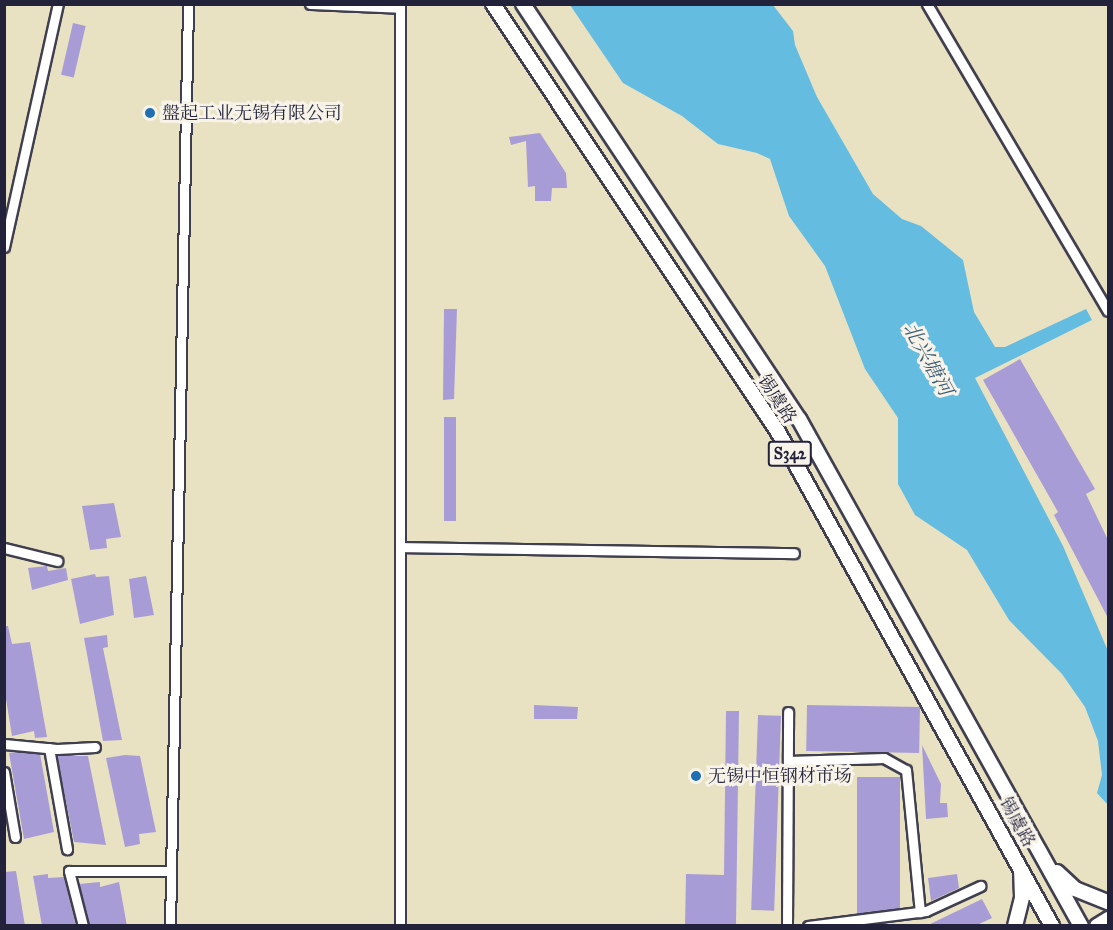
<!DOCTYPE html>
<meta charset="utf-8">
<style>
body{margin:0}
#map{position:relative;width:1113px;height:930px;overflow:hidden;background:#e9e2c2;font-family:"IM FELL Great Primer","Noto Serif SC",serif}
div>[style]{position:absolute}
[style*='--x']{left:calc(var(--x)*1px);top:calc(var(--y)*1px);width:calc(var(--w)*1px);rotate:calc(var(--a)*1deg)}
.water>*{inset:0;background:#64bce1}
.building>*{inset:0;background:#a89cd6;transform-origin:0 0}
.roads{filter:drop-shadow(2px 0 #403f4f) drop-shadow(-2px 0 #403f4f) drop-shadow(0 2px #403f4f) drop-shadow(0 -2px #403f4f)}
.minor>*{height:9px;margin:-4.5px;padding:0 4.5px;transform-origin:4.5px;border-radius:4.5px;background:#fff}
.primary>*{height:14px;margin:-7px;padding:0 7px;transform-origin:7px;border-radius:7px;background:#fff}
.dots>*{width:16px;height:16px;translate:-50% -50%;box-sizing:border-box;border:3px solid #f7f3e8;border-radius:50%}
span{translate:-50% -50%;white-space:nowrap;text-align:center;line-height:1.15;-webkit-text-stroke:6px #f7f3e8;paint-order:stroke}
.shield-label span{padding:2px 4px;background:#f7f3e8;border:2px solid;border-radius:4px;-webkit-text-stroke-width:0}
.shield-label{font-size:16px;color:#22223b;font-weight:700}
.poi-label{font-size:18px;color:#22223b}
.left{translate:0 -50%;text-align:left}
.street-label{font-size:18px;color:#22223b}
.water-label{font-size:20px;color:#395875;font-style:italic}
.frame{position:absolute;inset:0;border:6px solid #22223b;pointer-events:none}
</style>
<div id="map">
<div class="water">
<div style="clip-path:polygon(570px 5px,773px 5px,793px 31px,795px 45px,817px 97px,873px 194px,902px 219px,921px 226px,963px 260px,974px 312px,995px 347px,1005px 347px,1086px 309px,1092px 320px,975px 378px,1063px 546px,1108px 651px,1108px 805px,1097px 793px,1102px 775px,1098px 741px,1085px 707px,1062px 674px,1009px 620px,967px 550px,915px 515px,898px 484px,898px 418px,865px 369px,825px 266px,789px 216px,770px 159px,757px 153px,718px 144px,682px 116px,623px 83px)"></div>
</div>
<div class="building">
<div style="left:73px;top:23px;width:13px;height:53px;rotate:13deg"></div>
<div style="clip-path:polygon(540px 133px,566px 173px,567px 188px,552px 188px,551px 201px,535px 201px,535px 186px,528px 187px,526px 141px,511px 145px,509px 137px)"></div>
<div style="clip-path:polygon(444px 309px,457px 309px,454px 399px,443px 400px)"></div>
<div style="clip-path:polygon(1020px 359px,1095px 489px,1086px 494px,1108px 540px,1108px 618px,1054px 515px,1058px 512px,983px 380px)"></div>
<div style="left:444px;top:417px;width:12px;height:104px"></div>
<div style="clip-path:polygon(114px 503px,121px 537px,106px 539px,107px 548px,90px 550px,82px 506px)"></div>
<div style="clip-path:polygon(47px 566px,48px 571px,66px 568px,68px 580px,32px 590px,28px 568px)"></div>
<div style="clip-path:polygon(95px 574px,96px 577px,109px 576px,114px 615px,80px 624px,71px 579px)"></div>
<div style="clip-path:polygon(146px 576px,154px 615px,134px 618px,129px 579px)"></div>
<div style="clip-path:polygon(4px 626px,8px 626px,12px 644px,30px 642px,47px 737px,35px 738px,34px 731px,12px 736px,4px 687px)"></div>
<div style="clip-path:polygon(107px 635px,108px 647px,103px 648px,122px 740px,103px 741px,84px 638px)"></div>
<div style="clip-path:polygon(534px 705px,578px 707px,577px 719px,534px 719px)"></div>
<div style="left:807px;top:705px;width:113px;height:46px;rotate:1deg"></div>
<div style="clip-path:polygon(726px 711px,739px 711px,736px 926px,685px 926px,686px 874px,724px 875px)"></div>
<div style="left:758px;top:715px;width:23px;height:195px;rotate:2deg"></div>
<div style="clip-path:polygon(922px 745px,941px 784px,940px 803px,947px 803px,948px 817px,926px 819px)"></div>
<div style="clip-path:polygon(16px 752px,40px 754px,54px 832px,24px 839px,9px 753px)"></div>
<div style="clip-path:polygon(125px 755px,140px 756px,156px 832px,139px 834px,140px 844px,125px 847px,106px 758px)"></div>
<div style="clip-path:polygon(57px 756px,88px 756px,106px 845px,74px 842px)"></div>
<div style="left:857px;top:777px;width:43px;height:136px"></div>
<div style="clip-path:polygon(16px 871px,25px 926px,4px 926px,4px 872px)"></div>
<div style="clip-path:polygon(48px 874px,48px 878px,64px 877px,76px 926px,42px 926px,33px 876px)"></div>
<div style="clip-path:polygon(957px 874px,959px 888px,931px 901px,928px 878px)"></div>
<div style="clip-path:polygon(100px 882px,100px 887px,119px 882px,127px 926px,90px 926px,79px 884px)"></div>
<div style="clip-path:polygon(982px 899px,992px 918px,975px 926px,926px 926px)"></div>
</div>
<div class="roads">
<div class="minor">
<div style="--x:310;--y:4;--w:90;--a:2.5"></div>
<div style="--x:400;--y:4;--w:922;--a:90"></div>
<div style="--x:927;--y:4;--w:356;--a:59.5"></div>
<div style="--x:4;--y:247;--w:249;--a:-77.5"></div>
<div style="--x:400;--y:547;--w:394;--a:0.9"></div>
<div style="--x:4;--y:548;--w:55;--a:13.8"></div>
<div style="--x:4;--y:744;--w:53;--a:5.4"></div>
<div style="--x:57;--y:749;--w:38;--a:-3"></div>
<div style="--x:49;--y:748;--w:103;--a:79.9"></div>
<div style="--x:788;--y:761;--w:96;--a:-1.8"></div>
<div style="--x:884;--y:758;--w:25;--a:29"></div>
<div style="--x:906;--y:770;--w:143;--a:84.4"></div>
<div style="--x:4;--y:772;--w:66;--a:80.4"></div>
<div style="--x:83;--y:926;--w:57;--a:-104.3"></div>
<div style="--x:69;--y:871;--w:102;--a:0"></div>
<div style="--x:170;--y:926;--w:922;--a:-88.88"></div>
<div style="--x:787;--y:926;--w:214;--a:-89.7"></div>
<div style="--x:808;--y:926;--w:119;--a:-7.2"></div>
<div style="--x:926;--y:911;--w:60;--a:-24.8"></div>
</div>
<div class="primary">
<div style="--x:493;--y:4;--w:514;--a:56.34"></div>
<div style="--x:778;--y:432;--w:565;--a:60.98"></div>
<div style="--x:523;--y:4;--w:498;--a:56.4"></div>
<div style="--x:799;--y:419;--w:580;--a:60.92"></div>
<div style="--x:1057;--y:872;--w:25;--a:43"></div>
<div style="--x:1075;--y:889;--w:35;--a:22"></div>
<div style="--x:1015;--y:926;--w:30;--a:-76"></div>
<div style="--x:1022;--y:897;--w:26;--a:-92"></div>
<div style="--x:1097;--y:926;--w:13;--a:-32"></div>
</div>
</div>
<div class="dots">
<div style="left:150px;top:113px;background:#1f6fb2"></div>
<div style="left:696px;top:776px;background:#1f6fb2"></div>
</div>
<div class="shield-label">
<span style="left:790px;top:454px">S342</span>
</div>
<div class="poi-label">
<span class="left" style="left:162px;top:113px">盤起工业无锡有限公司</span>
<span class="left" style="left:708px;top:776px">无锡中恒钢材市场</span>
</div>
<div class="street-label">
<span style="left:777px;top:399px;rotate:57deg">锡虞路</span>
<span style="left:1017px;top:822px;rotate:61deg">锡虞路</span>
</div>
<div class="water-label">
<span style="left:928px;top:359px;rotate:61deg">北兴塘河</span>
</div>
<div class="frame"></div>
</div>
